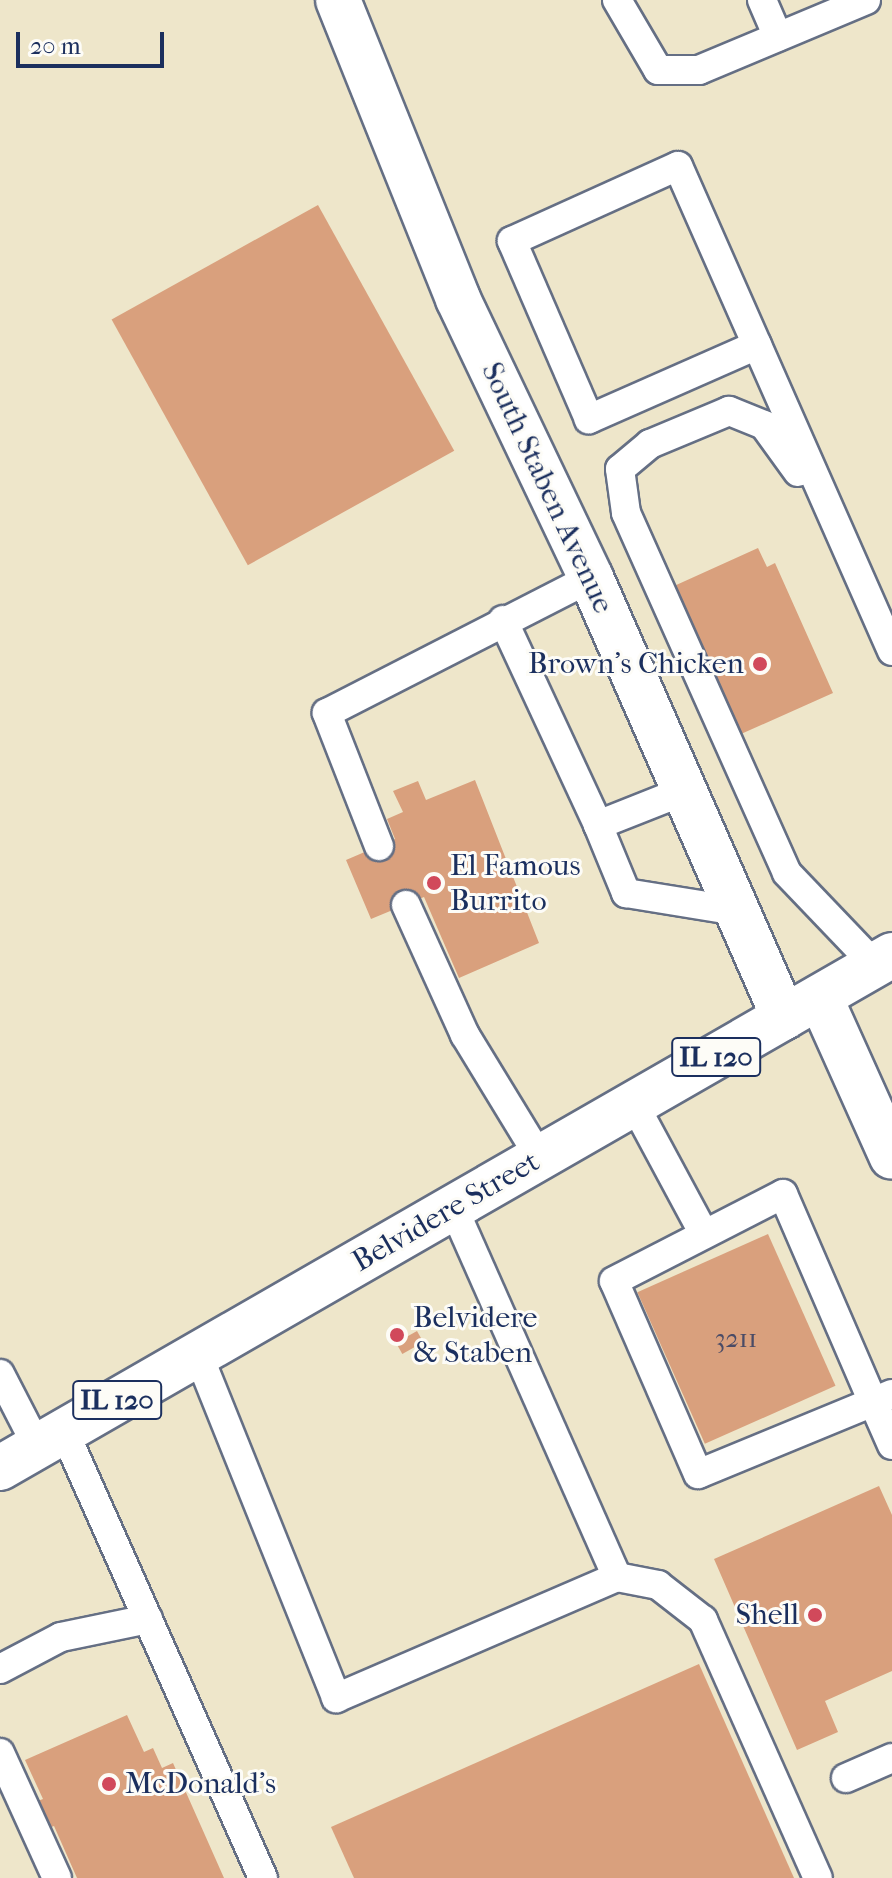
<!DOCTYPE html>
<style>
body{margin:0}
#map{position:relative;width:892px;height:1878px;overflow:hidden;background:#eee6ca;font-family:"IM FELL French Canon",serif}
div>[style]{position:absolute}
[style*='--x']{left:calc(var(--x)*1px);top:calc(var(--y)*1px);width:calc(var(--w)*1px);rotate:calc(var(--a)*1deg)}
.building>*{inset:0;background:#d9a07d;transform-origin:0 0}
.roads{filter:drop-shadow(2px 0 #656f84) drop-shadow(-2px 0 #656f84) drop-shadow(0 2px #656f84) drop-shadow(0 -2px #656f84)}
.lane>*{height:28px;margin:-14px;padding:0 14px;transform-origin:14px;border-radius:14px;background:#fff}
.street>*{height:44px;margin:-22px;padding:0 22px;transform-origin:22px;border-radius:22px;background:#fff}
.primary>*{height:44px;margin:-22px;padding:0 22px;transform-origin:22px;border-radius:22px;background:#fff}
.dots>*{width:22px;height:22px;translate:-50% -50%;box-sizing:border-box;border:4px solid #fdfcf7;border-radius:50%}
span{translate:-50% -50%;white-space:nowrap;text-align:center;line-height:1.15;-webkit-text-stroke:6px #fdfcf7;paint-order:stroke}
.number-label{font-size:26px;color:#4a4b66}
.number-label span{-webkit-text-stroke-width:0}
.shield-label span{padding:2px 6px;background:#fdfcf7;border:2px solid;border-radius:6px;-webkit-text-stroke-width:0}
.shield-label{font-size:28px;color:#1b2f5e;font-weight:700}
.street-label{font-size:30px;color:#1b2f5e}
.poi-label{font-size:30px;color:#1b2f5e}
.right{translate:-100% -50%;text-align:right}
.left{translate:0 -50%;text-align:left}
.scale{position:absolute;left:16px;top:32px;width:148px;height:36px;box-sizing:border-box;border:4px solid #1b2f5e;border-top:0;padding-left:10px;font-size:24px;line-height:28px;white-space:nowrap;color:#1b2f5e;-webkit-text-stroke:6px #fdfcf7;paint-order:stroke}
</style>
<div id="map">
<div class="building">
<div style="left:318px;top:205px;width:281px;height:236px;rotate:61deg"></div>
<div style="clip-path:polygon(758px 548px,767px 567px,775px 563px,833px 693px,732px 738px,674px 586px)"></div>
<div style="clip-path:polygon(475px 780px,539px 943px,459px 978px,424px 897px,371px 919px,346px 860px,395px 839px,387px 819px,403px 812px,393px 791px,418px 781px,426px 800px)"></div>
<div style="left:768px;top:1234px;width:166px;height:143px;rotate:66deg"></div>
<div style="left:417px;top:1331px;width:13px;height:24px;rotate:61deg"></div>
<div style="clip-path:polygon(879px 1486px,892px 1515px,892px 1671px,825px 1701px,838px 1732px,797px 1750px,714px 1559px)"></div>
<div style="clip-path:polygon(699px 1664px,794px 1878px,354px 1878px,331px 1827px)"></div>
<div style="clip-path:polygon(127px 1715px,144px 1752px,153px 1748px,162px 1768px,173px 1763px,224px 1878px,77px 1878px,54px 1826px,44px 1830px,32px 1803px,43px 1799px,25px 1760px)"></div>
</div>
<div class="roads">
<div class="lane">
<div style="--x:617;--y:0;--w:81;--a:59.6"></div>
<div style="--x:658;--y:70;--w:41;--a:0"></div>
<div style="--x:699;--y:70;--w:181;--a:-22.7"></div>
<div style="--x:762;--y:0;--w:40;--a:66.6"></div>
<div style="--x:757;--y:345;--w:184;--a:156.2"></div>
<div style="--x:589;--y:419;--w:194;--a:-113.4"></div>
<div style="--x:512;--y:241;--w:182;--a:-24.3"></div>
<div style="--x:678;--y:166;--w:530;--a:66.19"></div>
<div style="--x:798;--y:472;--w:58;--a:-125.9"></div>
<div style="--x:764;--y:425;--w:38;--a:-158"></div>
<div style="--x:729;--y:411;--w:86;--a:157.3"></div>
<div style="--x:650;--y:444;--w:39;--a:140"></div>
<div style="--x:620;--y:469;--w:44;--a:82.2"></div>
<div style="--x:626;--y:513;--w:394;--a:65.9"></div>
<div style="--x:787;--y:873;--w:127;--a:46.3"></div>
<div style="--x:503;--y:620;--w:226;--a:65.1"></div>
<div style="--x:598;--y:825;--w:92;--a:-21.6"></div>
<div style="--x:598;--y:825;--w:74;--a:67.6"></div>
<div style="--x:626;--y:893;--w:112;--a:9.2"></div>
<div style="--x:379;--y:846;--w:143;--a:-111.4"></div>
<div style="--x:327;--y:713;--w:297;--a:-27.1"></div>
<div style="--x:406;--y:905;--w:143;--a:65.6"></div>
<div style="--x:465;--y:1035;--w:144;--a:58.6"></div>
<div style="--x:634;--y:1104;--w:145;--a:61.7"></div>
<div style="--x:198;--y:1354;--w:371;--a:68.1"></div>
<div style="--x:336;--y:1698;--w:306;--a:-23.3"></div>
<div style="--x:617;--y:1577;--w:405;--a:-113.9"></div>
<div style="--x:0;--y:1374;--w:81;--a:62.8"></div>
<div style="--x:892;--y:1394;--w:21;--a:157"></div>
<div style="--x:873;--y:1402;--w:189;--a:157.6"></div>
<div style="--x:698;--y:1474;--w:210;--a:-113.5"></div>
<div style="--x:614;--y:1281;--w:190;--a:-27.2"></div>
<div style="--x:783;--y:1194;--w:227;--a:66.6"></div>
<div style="--x:873;--y:1402;--w:47;--a:66.2"></div>
<div style="--x:64;--y:1431;--w:489;--a:66"></div>
<div style="--x:617;--y:1577;--w:42;--a:11"></div>
<div style="--x:658;--y:1585;--w:57;--a:37.9"></div>
<div style="--x:703;--y:1620;--w:282;--a:66"></div>
<div style="--x:0;--y:1669;--w:69;--a:-27.7"></div>
<div style="--x:61;--y:1637;--w:89;--a:-11.7"></div>
<div style="--x:0;--y:1753;--w:137;--a:65.5"></div>
<div style="--x:846;--y:1778;--w:50;--a:-23.5"></div>
</div>
<div class="street">
<div style="--x:338;--y:0;--w:322;--a:68.1"></div>
<div style="--x:458;--y:299;--w:309;--a:64.5"></div>
<div style="--x:591;--y:578;--w:480;--a:66.3"></div>
<div style="--x:820;--y:997;--w:175;--a:65.8"></div>
</div>
<div class="primary">
<div style="--x:0;--y:1468;--w:1029;--a:-29.9"></div>
</div>
</div>
<div class="dots">
<div style="left:760px;top:664px;background:#d1495b"></div>
<div style="left:434px;top:883px;background:#d1495b"></div>
<div style="left:397px;top:1335px;background:#d1495b"></div>
<div style="left:815px;top:1615px;background:#d1495b"></div>
<div style="left:109px;top:1784px;background:#d1495b"></div>
</div>
<div class="number-label">
<span style="left:736px;top:1339px">3211</span>
</div>
<div class="shield-label">
<span style="left:716px;top:1057px">IL 120</span>
<span style="left:117px;top:1400px">IL 120</span>
</div>
<div class="street-label">
<span style="left:547px;top:488px;rotate:65deg">South Staben Avenue</span>
<span style="left:446px;top:1212px;rotate:-30deg">Belvidere Street</span>
</div>
<div class="poi-label">
<span class="right" style="left:744px;top:664px">Brown's Chicken</span>
<span class="left" style="left:450px;top:883px">El Famous<br>Burrito</span>
<span class="left" style="left:413px;top:1335px">Belvidere<br>&amp; Staben</span>
<span class="right" style="left:799px;top:1615px">Shell</span>
<span class="left" style="left:125px;top:1784px">McDonald's</span>
</div>
<div class="scale">20 m</div>
</div>
